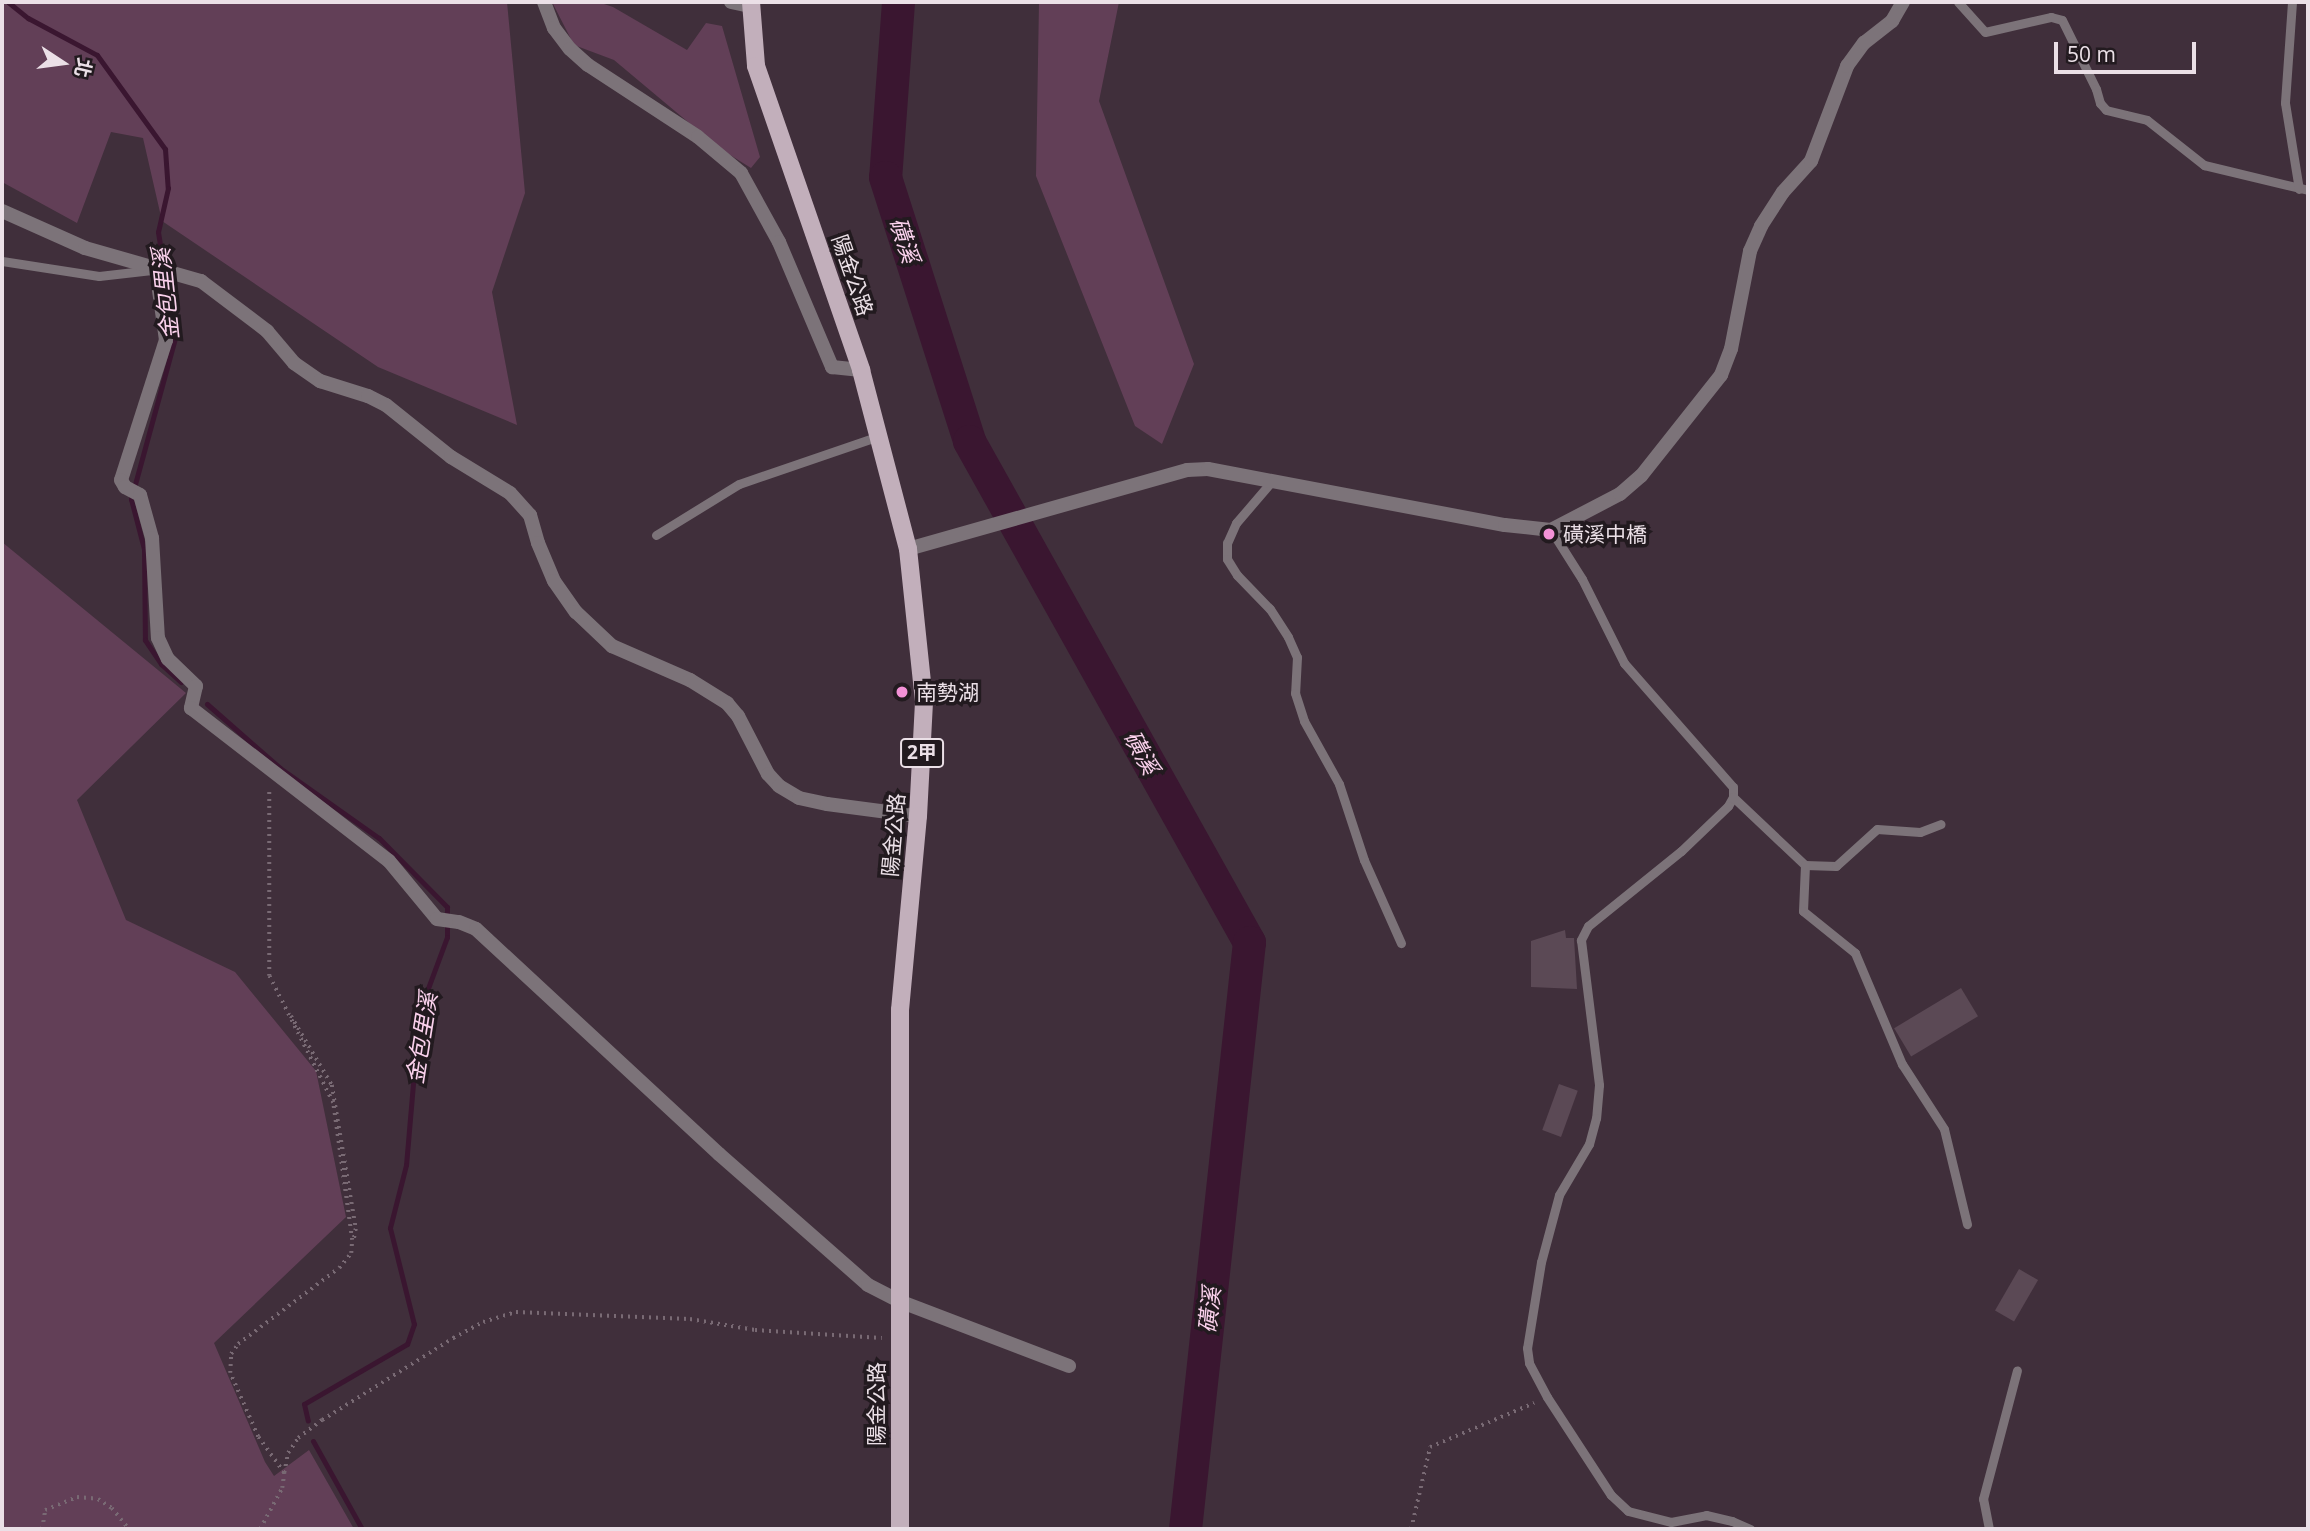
<!DOCTYPE html>
<meta charset="utf-8">
<style>
body{margin:0}
#map{position:relative;width:2310px;height:1531px;overflow:hidden;background:#402f3b;font-family:"Open Sans","Noto Sans TC",sans-serif}
div>[style]{position:absolute}
[style*='--x']{left:calc(var(--x)*1px);top:calc(var(--y)*1px);width:calc(var(--w)*1px);rotate:calc(var(--a)*1deg)}
.green>*{inset:0;background:#623f57}
.stream>*{height:5px;margin:-2.5px;padding:0 2.5px;transform-origin:2.5px;border-radius:2.5px;background:#3a1630}
.river>*{height:33px;margin:-16.5px;padding:0 16.5px;transform-origin:16.5px;border-radius:16.5px;background:#3a1630}
.building>*{inset:0;background:#5b4955;transform-origin:0 0}
.path>*{height:3.5px;margin-top:-1.75px;transform-origin:0;background:repeating-linear-gradient(90deg,#796a74 0 2px,transparent 0 7px)}
.service>*{height:9px;margin:-4.5px;padding:0 4.5px;transform-origin:4.5px;border-radius:4.5px;background:#7c7379}
.minor>*{height:14px;margin:-7px;padding:0 7px;transform-origin:7px;border-radius:7px;background:#7c7379}
.primary>*{height:18px;margin:-9px;padding:0 9px;transform-origin:9px;border-radius:9px;background:#c2afbb}
.dots>*{width:19px;height:19px;translate:-50% -50%;box-sizing:border-box;border:4px solid #221a1f;border-radius:50%}
span{translate:-50% -50%;white-space:nowrap;text-align:center;line-height:1.15;-webkit-text-stroke:7px #221a1f;paint-order:stroke}
.shield-label span{padding:2px 5px;background:#221a1f;border:2px solid;border-radius:5px;-webkit-text-stroke-width:0}
.shield-label{font-size:19px;color:#ebe0e7;font-weight:700}
.street-label{font-size:21px;color:#ebe0e7}
.poi-label{font-size:21px;color:#ebe0e7}
.left{translate:0 -50%;text-align:left}
.water-label{font-size:23px;color:#fbd2ed;font-style:italic}
.frame{position:absolute;inset:0;border:4px solid #ebe0e7;pointer-events:none}
.north{position:absolute;left:28px;top:28px;width:70px;height:70px;-webkit-text-stroke:5px #221a1f;paint-order:stroke;rotate:103deg;font-size:19px;font-weight:700;line-height:28px;text-align:center;color:#ebe0e7}
.north::after{content:'';display:block;margin:auto;width:24px;height:32px;background:#ebe0e7;clip-path:polygon(50% 0,100% 100%,50% 72%,0 100%)}
.scale{position:absolute;left:2054px;top:42px;width:142px;height:32px;box-sizing:border-box;border:4px solid #ebe0e7;border-top:0;padding-left:9px;font-size:21px;line-height:24px;white-space:nowrap;color:#ebe0e7;-webkit-text-stroke:5px #221a1f;paint-order:stroke}
</style>
<div id="map">
<div class="green">
<div style="clip-path:polygon(2px 2px,507px 2px,525px 193px,492px 292px,517px 425px,378px 367px,162px 221px,143px 138px,111px 132px,77px 223px,2px 182px)"></div>
<div style="clip-path:polygon(552px 2px,598px 2px,613px 7px,687px 50px,706px 23px,722px 26px,760px 157px,751px 168px,719px 148px,614px 60px,574px 45px)"></div>
<div style="clip-path:polygon(1039px 2px,1119px 2px,1099px 101px,1194px 364px,1162px 444px,1135px 426px,1036px 176px)"></div>
<div style="clip-path:polygon(2px 542px,186px 693px,77px 800px,126px 920px,235px 972px,316px 1071px,346px 1217px,214px 1343px,265px 1462px,274px 1476px,309px 1450px,354px 1529px,2px 1529px)"></div>
</div>
<div class="stream">
<div style="--x:8;--y:2;--w:26;--a:39"></div>
<div style="--x:28;--y:18;--w:78;--a:28.2"></div>
<div style="--x:97;--y:55;--w:116;--a:54.1"></div>
<div style="--x:165;--y:149;--w:39;--a:86"></div>
<div style="--x:168;--y:188;--w:45;--a:102.8"></div>
<div style="--x:158;--y:232;--w:107;--a:80.9"></div>
<div style="--x:175;--y:338;--w:167;--a:105.3"></div>
<div style="--x:131;--y:499;--w:52;--a:75.4"></div>
<div style="--x:144;--y:549;--w:91;--a:89.4"></div>
<div style="--x:145;--y:640;--w:29;--a:56"></div>
<div style="--x:161;--y:664;--w:27;--a:42"></div>
<div style="--x:207;--y:704;--w:97;--a:41.2"></div>
<div style="--x:280;--y:768;--w:121;--a:35.3"></div>
<div style="--x:379;--y:838;--w:97;--a:45.4"></div>
<div style="--x:447;--y:907;--w:30;--a:90"></div>
<div style="--x:447;--y:937;--w:63;--a:110.4"></div>
<div style="--x:425;--y:996;--w:42;--a:101"></div>
<div style="--x:417;--y:1037;--w:128;--a:94.9"></div>
<div style="--x:406;--y:1165;--w:65;--a:104.3"></div>
<div style="--x:390;--y:1228;--w:99;--a:76"></div>
<div style="--x:414;--y:1324;--w:21;--a:109"></div>
<div style="--x:407;--y:1344;--w:119;--a:149.8"></div>
<div style="--x:304;--y:1404;--w:17;--a:77"></div>
<div style="--x:313;--y:1441;--w:101;--a:60.9"></div>
</div>
<div class="river">
<div style="--x:898;--y:2;--w:175;--a:94.2"></div>
<div style="--x:885;--y:177;--w:277;--a:72.3"></div>
<div style="--x:969;--y:441;--w:574;--a:60.8"></div>
<div style="--x:1249;--y:942;--w:590;--a:96.22"></div>
</div>
<div class="building">
<div style="clip-path:polygon(1565px 930px,1566px 938px,1574px 938px,1577px 989px,1531px 987px,1531px 941px)"></div>
<div style="left:1961px;top:988px;width:33px;height:78px;rotate:59deg"></div>
<div style="left:1559px;top:1084px;width:20px;height:49px;rotate:20deg"></div>
<div style="left:2019px;top:1269px;width:22px;height:48px;rotate:30deg"></div>
</div>
<div class="path">
<div style="--x:291;--y:1016;--w:80;--a:59.3"></div>
<div style="--x:332;--y:1085;--w:146;--a:80.5"></div>
<div style="--x:356;--y:1229;--w:10;--a:101"></div>
<div style="--x:284;--y:1473;--w:20;--a:-79"></div>
<div style="--x:288;--y:1453;--w:18;--a:-56"></div>
<div style="--x:298;--y:1438;--w:30;--a:-37"></div>
<div style="--x:322;--y:1420;--w:155;--a:-32"></div>
<div style="--x:453;--y:1338;--w:34;--a:-28"></div>
<div style="--x:483;--y:1322;--w:34;--a:-17"></div>
<div style="--x:516;--y:1312;--w:174;--a:2.3"></div>
<div style="--x:690;--y:1319;--w:66;--a:9.6"></div>
<div style="--x:755;--y:1330;--w:127;--a:3.6"></div>
<div style="--x:42;--y:1529;--w:19;--a:-81"></div>
<div style="--x:45;--y:1510;--w:35;--a:-22"></div>
<div style="--x:77;--y:1497;--w:21;--a:5"></div>
<div style="--x:98;--y:1499;--w:17;--a:33"></div>
<div style="--x:112;--y:1508;--w:27;--a:51"></div>
<div style="--x:260;--y:1529;--w:47;--a:-61.8"></div>
<div style="--x:282;--y:1488;--w:15;--a:-82"></div>
<div style="--x:284;--y:1473;--w:44;--a:-125.8"></div>
<div style="--x:258;--y:1437;--w:70;--a:-113.6"></div>
<div style="--x:230;--y:1373;--w:19;--a:-87"></div>
<div style="--x:231;--y:1354;--w:12;--a:-55"></div>
<div style="--x:238;--y:1344;--w:126;--a:-37"></div>
<div style="--x:339;--y:1268;--w:19;--a:-51"></div>
<div style="--x:351;--y:1253;--w:13;--a:-86"></div>
<div style="--x:352;--y:1240;--w:138;--a:-97.9"></div>
<div style="--x:333;--y:1103;--w:142;--a:-116.7"></div>
<div style="--x:269;--y:976;--w:187;--a:-90"></div>
<div style="--x:1411;--y:1529;--w:84;--a:-77"></div>
<div style="--x:1430;--y:1447;--w:113;--a:-22.9"></div>
</div>
<div class="service">
<div style="--x:1958;--y:2;--w:40;--a:48"></div>
<div style="--x:1985;--y:32;--w:68;--a:-12.8"></div>
<div style="--x:2051;--y:17;--w:11;--a:15"></div>
<div style="--x:2062;--y:20;--w:77;--a:63.8"></div>
<div style="--x:2096;--y:89;--w:15;--a:74"></div>
<div style="--x:2100;--y:103;--w:9;--a:49"></div>
<div style="--x:2106;--y:110;--w:42;--a:13.7"></div>
<div style="--x:2147;--y:120;--w:73;--a:38.3"></div>
<div style="--x:2204;--y:165;--w:107;--a:13.5"></div>
<div style="--x:2292;--y:2;--w:101;--a:94"></div>
<div style="--x:2285;--y:103;--w:87;--a:80.8"></div>
<div style="--x:2;--y:261;--w:98;--a:8.8"></div>
<div style="--x:99;--y:276;--w:53;--a:-6.5"></div>
<div style="--x:1272;--y:481;--w:55;--a:130.6"></div>
<div style="--x:1236;--y:523;--w:22;--a:114"></div>
<div style="--x:1227;--y:543;--w:16;--a:90"></div>
<div style="--x:1227;--y:559;--w:19;--a:58"></div>
<div style="--x:1237;--y:575;--w:47;--a:45.9"></div>
<div style="--x:1270;--y:609;--w:33;--a:57"></div>
<div style="--x:1288;--y:637;--w:22;--a:66"></div>
<div style="--x:1297;--y:657;--w:36;--a:93"></div>
<div style="--x:1295;--y:693;--w:29;--a:72"></div>
<div style="--x:1304;--y:721;--w:72;--a:60.9"></div>
<div style="--x:1339;--y:784;--w:80;--a:71.8"></div>
<div style="--x:1364;--y:860;--w:91;--a:66"></div>
<div style="--x:1551;--y:530;--w:58;--a:57.7"></div>
<div style="--x:1582;--y:579;--w:94;--a:63.4"></div>
<div style="--x:1624;--y:663;--w:165;--a:48.7"></div>
<div style="--x:1733;--y:787;--w:10;--a:90"></div>
<div style="--x:1733;--y:797;--w:10;--a:119"></div>
<div style="--x:1728;--y:806;--w:65;--a:136.2"></div>
<div style="--x:1681;--y:851;--w:119;--a:141.1"></div>
<div style="--x:1588;--y:926;--w:16;--a:117"></div>
<div style="--x:1581;--y:940;--w:146;--a:82.9"></div>
<div style="--x:1599;--y:1085;--w:33;--a:95"></div>
<div style="--x:1596;--y:1118;--w:27;--a:105"></div>
<div style="--x:1589;--y:1144;--w:59;--a:120.5"></div>
<div style="--x:1559;--y:1195;--w:69;--a:105"></div>
<div style="--x:1541;--y:1262;--w:87;--a:99.2"></div>
<div style="--x:1527;--y:1348;--w:15;--a:82"></div>
<div style="--x:1529;--y:1363;--w:38;--a:62"></div>
<div style="--x:1547;--y:1397;--w:117;--a:56.9"></div>
<div style="--x:1611;--y:1495;--w:23;--a:43"></div>
<div style="--x:1628;--y:1511;--w:44;--a:14.3"></div>
<div style="--x:1671;--y:1522;--w:36;--a:-11"></div>
<div style="--x:1706;--y:1515;--w:27;--a:13"></div>
<div style="--x:1732;--y:1521;--w:20;--a:24"></div>
<div style="--x:656;--y:535;--w:97;--a:-31.6"></div>
<div style="--x:739;--y:484;--w:148;--a:-18.9"></div>
<div style="--x:1733;--y:797;--w:99;--a:43.4"></div>
<div style="--x:1805;--y:865;--w:31;--a:2"></div>
<div style="--x:1836;--y:866;--w:55;--a:-42.1"></div>
<div style="--x:1877;--y:829;--w:43;--a:4"></div>
<div style="--x:1920;--y:832;--w:22;--a:-21"></div>
<div style="--x:1805;--y:865;--w:46;--a:92.5"></div>
<div style="--x:1803;--y:911;--w:67;--a:38.9"></div>
<div style="--x:1855;--y:953;--w:121;--a:67.1"></div>
<div style="--x:1902;--y:1064;--w:77;--a:57.1"></div>
<div style="--x:1944;--y:1129;--w:98;--a:76.4"></div>
<div style="--x:1989;--y:1529;--w:31;--a:-101"></div>
<div style="--x:1983;--y:1499;--w:133;--a:-75.2"></div>
</div>
<div class="minor">
<div style="--x:544;--y:2;--w:28;--a:69"></div>
<div style="--x:554;--y:28;--w:26;--a:53"></div>
<div style="--x:570;--y:49;--w:24;--a:42"></div>
<div style="--x:588;--y:65;--w:131;--a:33.2"></div>
<div style="--x:698;--y:137;--w:56;--a:39.9"></div>
<div style="--x:741;--y:173;--w:79;--a:61.2"></div>
<div style="--x:779;--y:242;--w:136;--a:67"></div>
<div style="--x:832;--y:367;--w:29;--a:6"></div>
<div style="--x:731;--y:2;--w:19;--a:12"></div>
<div style="--x:2;--y:211;--w:91;--a:24"></div>
<div style="--x:85;--y:248;--w:121;--a:15.9"></div>
<div style="--x:201;--y:281;--w:83;--a:37.1"></div>
<div style="--x:267;--y:331;--w:42;--a:49.8"></div>
<div style="--x:294;--y:363;--w:32;--a:35"></div>
<div style="--x:320;--y:381;--w:50;--a:17.4"></div>
<div style="--x:368;--y:396;--w:20;--a:27"></div>
<div style="--x:386;--y:405;--w:83;--a:38.7"></div>
<div style="--x:451;--y:457;--w:69;--a:31.4"></div>
<div style="--x:510;--y:493;--w:30;--a:48"></div>
<div style="--x:530;--y:515;--w:29;--a:74"></div>
<div style="--x:538;--y:543;--w:41;--a:67.2"></div>
<div style="--x:554;--y:581;--w:38;--a:55"></div>
<div style="--x:576;--y:612;--w:50;--a:43.4"></div>
<div style="--x:612;--y:646;--w:85;--a:23.6"></div>
<div style="--x:690;--y:680;--w:44;--a:31.9"></div>
<div style="--x:727;--y:703;--w:17;--a:50"></div>
<div style="--x:738;--y:716;--w:65;--a:62.7"></div>
<div style="--x:768;--y:774;--w:16;--a:47"></div>
<div style="--x:779;--y:786;--w:23;--a:31"></div>
<div style="--x:799;--y:798;--w:29;--a:12"></div>
<div style="--x:827;--y:804;--w:92;--a:7.5"></div>
<div style="--x:156;--y:269;--w:72;--a:82"></div>
<div style="--x:166;--y:340;--w:147;--a:107.8"></div>
<div style="--x:121;--y:480;--w:8;--a:60"></div>
<div style="--x:125;--y:487;--w:17;--a:28"></div>
<div style="--x:140;--y:495;--w:45;--a:74.4"></div>
<div style="--x:152;--y:538;--w:100;--a:86.6"></div>
<div style="--x:158;--y:638;--w:23;--a:65"></div>
<div style="--x:168;--y:659;--w:39;--a:44"></div>
<div style="--x:196;--y:686;--w:23;--a:103"></div>
<div style="--x:191;--y:708;--w:250;--a:37.7"></div>
<div style="--x:389;--y:861;--w:75;--a:50.4"></div>
<div style="--x:437;--y:919;--w:22;--a:8"></div>
<div style="--x:459;--y:922;--w:18;--a:22"></div>
<div style="--x:476;--y:929;--w:331;--a:42.8"></div>
<div style="--x:719;--y:1154;--w:198;--a:41.3"></div>
<div style="--x:868;--y:1285;--w:35;--a:27"></div>
<div style="--x:899;--y:1301;--w:182;--a:20.9"></div>
<div style="--x:908;--y:549;--w:290;--a:-15.8"></div>
<div style="--x:1187;--y:470;--w:21;--a:-3"></div>
<div style="--x:1208;--y:469;--w:302;--a:10.7"></div>
<div style="--x:1505;--y:525;--w:46;--a:6.2"></div>
<div style="--x:1551;--y:530;--w:78;--a:-27.6"></div>
<div style="--x:1620;--y:494;--w:28;--a:-41"></div>
<div style="--x:1641;--y:476;--w:129;--a:-51.6"></div>
<div style="--x:1721;--y:375;--w:28;--a:-69"></div>
<div style="--x:1731;--y:349;--w:100;--a:-79"></div>
<div style="--x:1750;--y:251;--w:27;--a:-66"></div>
<div style="--x:1761;--y:226;--w:40;--a:-57.1"></div>
<div style="--x:1783;--y:192;--w:42;--a:-47.9"></div>
<div style="--x:1811;--y:161;--w:102;--a:-69.2"></div>
<div style="--x:1847;--y:66;--w:29;--a:-54"></div>
<div style="--x:1864;--y:43;--w:36;--a:-38"></div>
<div style="--x:1892;--y:21;--w:22;--a:-60"></div>
</div>
<div class="primary">
<div style="--x:751;--y:2;--w:64;--a:85.5"></div>
<div style="--x:756;--y:66;--w:322;--a:70.9"></div>
<div style="--x:861;--y:370;--w:185;--a:75.3"></div>
<div style="--x:908;--y:549;--w:154;--a:84"></div>
<div style="--x:924;--y:702;--w:114;--a:93"></div>
<div style="--x:918;--y:816;--w:195;--a:95.3"></div>
<div style="--x:900;--y:1010;--w:519;--a:90"></div>
</div>
<div class="dots">
<div style="left:1549px;top:534px;background:#f391d6"></div>
<div style="left:902px;top:692px;background:#f391d6"></div>
</div>
<div class="shield-label">
<span style="left:922px;top:753px">2甲</span>
</div>
<div class="street-label">
<span style="left:853px;top:275px;rotate:71deg">陽金公路</span>
<span style="left:893px;top:835px;rotate:-85deg">陽金公路</span>
<span style="left:876px;top:1404px;rotate:-90deg">陽金公路</span>
</div>
<div class="poi-label">
<span class="left" style="left:1563px;top:534px">磺溪中橋</span>
<span class="left" style="left:916px;top:692px">南勢湖</span>
</div>
<div class="water-label">
<span style="left:905px;top:240px;rotate:72deg">磺溪</span>
<span style="left:165px;top:294px;rotate:-96deg">金包里溪</span>
<span style="left:1142px;top:752px;rotate:61deg">磺溪</span>
<span style="left:421px;top:1038px;rotate:-81deg">金包里溪</span>
<span style="left:1209px;top:1310px;rotate:-84deg">磺溪</span>
</div>
<div class="frame"></div>
<div class="north">北</div>
<div class="scale">50 m</div>
</div>
